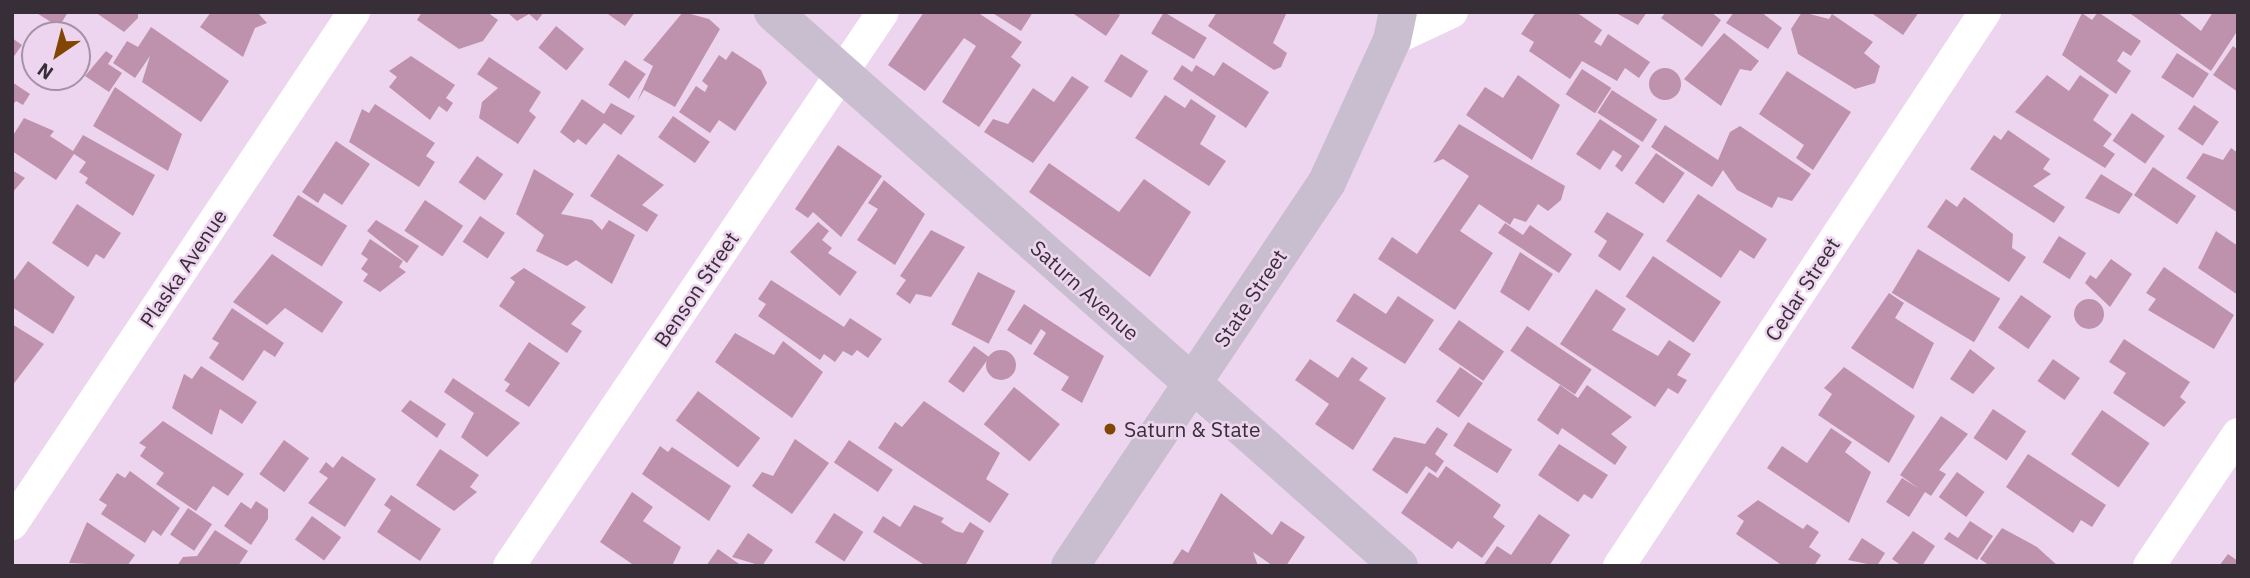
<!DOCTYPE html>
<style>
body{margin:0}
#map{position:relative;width:2250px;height:578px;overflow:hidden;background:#eed5ef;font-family:"IBM Plex Sans",sans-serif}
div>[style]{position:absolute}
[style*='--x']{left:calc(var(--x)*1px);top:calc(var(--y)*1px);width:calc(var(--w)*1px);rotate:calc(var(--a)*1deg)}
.building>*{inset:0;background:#be92ac;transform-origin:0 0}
.round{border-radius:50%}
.street>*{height:32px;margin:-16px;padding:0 16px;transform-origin:16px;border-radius:16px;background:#fff}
.secondary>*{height:38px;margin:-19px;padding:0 19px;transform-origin:19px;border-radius:19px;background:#c8bed0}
.dots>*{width:19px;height:19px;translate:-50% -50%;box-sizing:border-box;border:4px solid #eed5ef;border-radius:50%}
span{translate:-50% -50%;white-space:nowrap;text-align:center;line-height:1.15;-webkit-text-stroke:5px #eed5ef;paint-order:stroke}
.street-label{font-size:21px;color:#382e38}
.poi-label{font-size:21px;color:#382e38}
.left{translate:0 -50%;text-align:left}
.frame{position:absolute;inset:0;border:14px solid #382e38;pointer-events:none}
.north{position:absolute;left:21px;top:21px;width:70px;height:70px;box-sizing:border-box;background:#eed5ef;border:2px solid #a592a6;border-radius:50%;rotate:215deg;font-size:19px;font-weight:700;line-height:28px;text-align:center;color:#382e38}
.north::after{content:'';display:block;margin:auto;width:24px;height:32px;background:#824503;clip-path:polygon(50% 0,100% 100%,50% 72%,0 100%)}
</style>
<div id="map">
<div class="building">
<div style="clip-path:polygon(35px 12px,68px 12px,59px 27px)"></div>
<div style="clip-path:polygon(95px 12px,138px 12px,138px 18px,124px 32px)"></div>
<div style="clip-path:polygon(211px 12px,257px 12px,267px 23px,255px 28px,243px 57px,200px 27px)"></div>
<div style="clip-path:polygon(422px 12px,487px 12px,498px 20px,483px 41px,459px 49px,417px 20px)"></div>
<div style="clip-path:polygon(507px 12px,544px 12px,537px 21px,529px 14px,517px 21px)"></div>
<div style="clip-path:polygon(605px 12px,635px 12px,625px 26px)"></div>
<div style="clip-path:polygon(683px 12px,709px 19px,720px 29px,675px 107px,644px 90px,637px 102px,653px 66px,643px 60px)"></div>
<div style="clip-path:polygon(924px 12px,977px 12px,1022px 42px,1011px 57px,1021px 65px,979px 127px,942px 102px,976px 46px,964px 38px,925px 91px,888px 65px)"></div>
<div style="clip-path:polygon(991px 12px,1033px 12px,1021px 31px)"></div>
<div style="clip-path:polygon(1071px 12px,1115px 12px,1120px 15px,1106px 36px)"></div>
<div style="left:1164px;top:12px;width:50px;height:25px;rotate:31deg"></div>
<div style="clip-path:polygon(1217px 12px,1287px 12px,1273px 43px,1287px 53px,1281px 67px,1274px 70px,1208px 26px)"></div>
<div style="clip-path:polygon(1536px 12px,1576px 12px,1602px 30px,1594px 42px,1601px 46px,1608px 34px,1650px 62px,1639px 78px,1625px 68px,1617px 81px,1582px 61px,1570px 79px,1529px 51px,1534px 42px,1521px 34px)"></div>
<div style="clip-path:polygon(1614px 12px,1647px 12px,1638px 25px)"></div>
<div style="clip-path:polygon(1666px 12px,1711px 12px,1721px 20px,1702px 47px,1661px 18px)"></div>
<div style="clip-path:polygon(1734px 12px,1761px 12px,1782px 28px,1768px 49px,1726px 23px)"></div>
<div style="clip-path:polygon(1802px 12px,1829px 19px,1832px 14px,1873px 42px,1864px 53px,1880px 66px,1875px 83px,1855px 89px,1798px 54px,1791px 29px)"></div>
<div style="clip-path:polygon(1870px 12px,1919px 12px,1903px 35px)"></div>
<div style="clip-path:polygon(2098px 12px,2141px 41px,2131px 56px,2123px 51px,2117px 61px,2131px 71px,2116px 94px,2062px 55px,2082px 13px,2092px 20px)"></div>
<div style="clip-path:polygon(2128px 12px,2177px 12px,2201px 31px,2213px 12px,2238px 12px,2238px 30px,2211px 71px)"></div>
<div style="left:556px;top:26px;width:36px;height:28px;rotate:39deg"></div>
<div style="clip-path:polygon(151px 27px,229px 81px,201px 122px,142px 82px,150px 56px,135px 78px,113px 63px,127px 41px,138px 47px)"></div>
<div style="clip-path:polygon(1724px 33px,1759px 61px,1751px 71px,1740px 69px,1721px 106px,1684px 79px)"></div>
<div style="clip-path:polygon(12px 38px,22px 45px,12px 59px)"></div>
<div style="clip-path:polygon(2233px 46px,2238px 50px,2238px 92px,2213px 75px)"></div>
<div style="clip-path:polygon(106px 51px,113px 56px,108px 64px,122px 73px,109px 92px,85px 76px)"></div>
<div style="clip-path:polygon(732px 51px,761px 70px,767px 83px,735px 131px,719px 120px,710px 133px,679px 112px,696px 86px,705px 92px,708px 86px,702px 81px,719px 55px,726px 60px)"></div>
<div style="left:2177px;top:53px;width:38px;height:29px;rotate:33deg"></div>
<div style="left:1121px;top:54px;width:32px;height:32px;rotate:32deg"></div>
<div style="clip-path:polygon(411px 56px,455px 85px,446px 98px,453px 103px,447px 112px,439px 106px,430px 120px,389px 87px,397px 77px,389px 71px)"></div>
<div style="clip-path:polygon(489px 57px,541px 92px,529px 111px,536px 117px,518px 144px,479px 118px,482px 102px,498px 88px,477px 74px)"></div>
<div style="left:625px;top:60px;width:25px;height:30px;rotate:34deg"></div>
<div style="clip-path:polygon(1223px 62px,1269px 92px,1246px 128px,1173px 79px,1182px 65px,1192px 72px,1196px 65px,1214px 76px)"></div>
<div class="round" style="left:1649px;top:68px;width:32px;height:32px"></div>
<div style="left:1582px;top:69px;width:35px;height:30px;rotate:33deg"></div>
<div style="clip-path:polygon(1787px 71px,1851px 112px,1813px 170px,1796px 158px,1804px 145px,1759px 114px)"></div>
<div style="clip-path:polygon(1518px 75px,1560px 105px,1532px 160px,1466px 115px,1485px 87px,1503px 98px)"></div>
<div style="clip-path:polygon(2047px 75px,2069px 91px,2080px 75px,2109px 95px,2093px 120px,2112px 134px,2103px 146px,2115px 154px,2105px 168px,2015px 112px)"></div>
<div style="clip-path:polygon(1072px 76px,1089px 87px,1033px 163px,984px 132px,993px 119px,1008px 124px,1033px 88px,1054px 102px)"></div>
<div style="clip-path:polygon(12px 82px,30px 94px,23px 105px,16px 101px,12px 106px)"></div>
<div style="clip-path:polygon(115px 87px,182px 134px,168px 171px,93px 126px)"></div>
<div style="left:1612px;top:90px;width:54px;height:27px;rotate:33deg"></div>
<div style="clip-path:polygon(1165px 95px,1185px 108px,1191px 99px,1216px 116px,1200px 144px,1226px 161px,1209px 186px,1135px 138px)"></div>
<div style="clip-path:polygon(582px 99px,604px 114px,611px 103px,635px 116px,621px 135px,604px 123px,586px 145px,578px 139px,574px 143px,560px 132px)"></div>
<div style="clip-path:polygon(375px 104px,435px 143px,426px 156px,435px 162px,419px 187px,349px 142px,362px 109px,369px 113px)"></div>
<div style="left:2194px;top:105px;width:30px;height:29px;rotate:34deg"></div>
<div style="left:2132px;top:113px;width:40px;height:34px;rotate:35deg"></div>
<div style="left:673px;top:116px;width:45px;height:26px;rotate:35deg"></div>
<div style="clip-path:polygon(24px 118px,54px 131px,50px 136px,73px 151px,83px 135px,155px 175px,133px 216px,85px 183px,88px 178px,79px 172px,86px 162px,74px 154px,56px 180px,12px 151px,12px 137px)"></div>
<div style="clip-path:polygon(1600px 119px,1640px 146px,1622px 172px,1615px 166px,1622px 156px,1613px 150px,1600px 170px,1576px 154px)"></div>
<div style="clip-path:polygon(1459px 124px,1565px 186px,1561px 200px,1548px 211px,1538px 204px,1526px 222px,1514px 218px,1510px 225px,1479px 204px,1460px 231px,1493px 253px,1455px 310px,1378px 259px,1392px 237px,1417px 254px,1469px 176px,1443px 159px,1433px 163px)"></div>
<div style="clip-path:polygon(1665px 125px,1718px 160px,1730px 132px,1740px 126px,1811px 174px,1792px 201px,1778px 197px,1772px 208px,1737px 190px,1723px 170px,1712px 187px,1651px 147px)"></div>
<div style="clip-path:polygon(2008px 130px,2050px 159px,2043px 169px,2051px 174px,2033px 186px,2065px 207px,2054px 223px,1970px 169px,1994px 135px,2001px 140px)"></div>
<div style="clip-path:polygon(336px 141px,370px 164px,342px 205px,324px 193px,318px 203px,302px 192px)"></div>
<div style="clip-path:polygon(838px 145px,882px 176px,841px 237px,813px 212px,808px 218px,795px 209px)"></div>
<div style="clip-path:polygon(2231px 148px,2238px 153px,2238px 213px,2186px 178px,2203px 153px,2223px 160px)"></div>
<div style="left:1656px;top:153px;width:35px;height:37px;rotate:35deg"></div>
<div style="clip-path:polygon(618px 154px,664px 185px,642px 205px,658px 215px,647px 232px,590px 196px)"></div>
<div style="left:477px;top:156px;width:32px;height:32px;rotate:35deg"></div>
<div style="clip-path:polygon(1049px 163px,1119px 212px,1144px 179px,1191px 212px,1150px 277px,1029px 192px)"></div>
<div style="left:2153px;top:167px;width:52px;height:34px;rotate:34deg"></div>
<div style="clip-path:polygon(534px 169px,574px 194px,561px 214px,592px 220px,602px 230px,609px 220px,635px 235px,612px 284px,576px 260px,567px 266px,536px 251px,544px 235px,516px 214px)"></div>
<div style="clip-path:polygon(12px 170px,25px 178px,12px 193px)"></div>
<div style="clip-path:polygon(2101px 174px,2133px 194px,2119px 214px,2085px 198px)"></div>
<div style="clip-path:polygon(884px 180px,925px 214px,895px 265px,857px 240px,878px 209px,868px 203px)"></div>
<div style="clip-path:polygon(1698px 194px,1767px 239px,1754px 259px,1740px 250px,1721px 278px,1666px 241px)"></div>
<div style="left:298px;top:195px;width:58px;height:48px;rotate:32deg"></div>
<div style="clip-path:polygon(1964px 197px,2013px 234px,2012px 248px,2026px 257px,2009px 282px,1927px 227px,1946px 199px,1957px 207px)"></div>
<div style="left:425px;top:200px;width:46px;height:37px;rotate:34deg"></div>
<div style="clip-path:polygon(77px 204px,121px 233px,104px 259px,96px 254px,88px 267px,52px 243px)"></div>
<div style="clip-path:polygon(1607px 212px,1644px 234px,1620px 271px,1598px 256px,1607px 241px,1594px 232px)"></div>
<div style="left:480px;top:216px;width:30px;height:31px;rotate:34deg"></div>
<div style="clip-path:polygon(376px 220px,419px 246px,407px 263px,367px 231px)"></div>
<div style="clip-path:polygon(818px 222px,829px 231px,822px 240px,832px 248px,828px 253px,857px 272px,840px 296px,790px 252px)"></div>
<div style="clip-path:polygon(1505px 223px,1523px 235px,1530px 225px,1572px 254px,1559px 273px,1498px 233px)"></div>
<div style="clip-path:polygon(931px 230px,965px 247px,931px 297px,916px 294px,910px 304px,896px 294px,906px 280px,900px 276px)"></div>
<div style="clip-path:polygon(2216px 231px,2238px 246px,2238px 295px,2198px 268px)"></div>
<div style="left:2059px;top:236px;width:32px;height:31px;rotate:32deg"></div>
<div style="clip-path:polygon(370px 239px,403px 261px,399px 267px,406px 272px,380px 292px,363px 281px,368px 274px,361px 269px,368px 259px,361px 254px)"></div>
<div style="left:1918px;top:249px;width:96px;height:51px;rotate:31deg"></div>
<div style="clip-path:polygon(1520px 252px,1553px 274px,1529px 311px,1500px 292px)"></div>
<div style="clip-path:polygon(272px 254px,343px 302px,322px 333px,285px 308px,267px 325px,233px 302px)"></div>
<div style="left:1653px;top:256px;width:82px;height:49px;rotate:34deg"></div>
<div style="clip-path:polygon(2111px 259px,2132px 274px,2110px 307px,2085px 283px,2090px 275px,2096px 279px)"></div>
<div style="clip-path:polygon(28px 261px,75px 297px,53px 334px,12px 307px,12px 283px)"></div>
<div style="clip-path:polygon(2164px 267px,2234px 315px,2214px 349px,2148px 310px,2156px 299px,2146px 293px)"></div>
<div style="clip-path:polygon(524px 268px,586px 307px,571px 324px,582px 331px,567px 353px,499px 306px,515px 282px,510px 278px)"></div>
<div style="left:978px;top:272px;width:42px;height:59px;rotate:27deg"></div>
<div style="clip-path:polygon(771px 280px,844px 327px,850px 318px,882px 339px,868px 358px,857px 350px,852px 356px,843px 351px,835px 362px,824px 354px,820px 360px,758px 316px,766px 304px,758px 299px)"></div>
<div style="clip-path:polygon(1596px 289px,1626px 309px,1612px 330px,1658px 356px,1669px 340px,1691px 354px,1677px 375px,1687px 380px,1678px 394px,1668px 388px,1655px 407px,1560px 344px)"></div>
<div style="clip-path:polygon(1354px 293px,1386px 314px,1398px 296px,1434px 320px,1405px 364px,1336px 321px)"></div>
<div style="clip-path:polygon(1889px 293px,1904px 303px,1895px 318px,1934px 343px,1913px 389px,1851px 348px)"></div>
<div style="left:2021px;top:295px;width:37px;height:40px;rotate:35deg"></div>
<div class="round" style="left:2074px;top:299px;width:30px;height:30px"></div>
<div style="clip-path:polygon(1024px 304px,1104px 356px,1082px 403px,1061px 390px,1069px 377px,1033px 354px,1046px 333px,1041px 329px,1031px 345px,1007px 330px)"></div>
<div style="clip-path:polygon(232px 308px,284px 343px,275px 357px,264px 350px,243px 381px,209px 358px,219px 343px,212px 339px)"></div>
<div style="left:1459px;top:320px;width:55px;height:36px;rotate:35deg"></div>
<div style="clip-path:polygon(12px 324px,44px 344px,12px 386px)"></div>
<div style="left:1527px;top:326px;width:78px;height:30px;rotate:34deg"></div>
<div style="clip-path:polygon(735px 333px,774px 355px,783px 341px,823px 372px,792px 418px,715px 362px)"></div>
<div style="clip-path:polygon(2124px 339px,2190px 382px,2180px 397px,2186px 402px,2164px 427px,2113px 393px,2126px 373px,2109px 362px)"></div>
<div style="clip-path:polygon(529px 342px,560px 363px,529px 407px,505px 391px,510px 384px,504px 380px)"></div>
<div style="left:974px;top:346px;width:19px;height:44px;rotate:36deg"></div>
<div style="clip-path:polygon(1970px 349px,1995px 368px,1973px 394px,1950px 379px)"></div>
<div class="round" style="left:986px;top:350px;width:30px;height:30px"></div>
<div style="clip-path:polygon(1352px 357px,1368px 368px,1359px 380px,1386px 398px,1353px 450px,1315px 424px,1329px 404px,1295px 380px,1310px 359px,1338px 378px)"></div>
<div style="left:2053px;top:359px;width:33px;height:27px;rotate:35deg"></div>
<div style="clip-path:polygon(201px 366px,257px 402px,242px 424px,220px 409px,212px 435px,172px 408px,184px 374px,192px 379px)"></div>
<div style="left:1460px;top:367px;width:28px;height:42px;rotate:35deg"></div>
<div style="clip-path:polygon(1844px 367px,1915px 416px,1889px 463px,1818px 415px,1832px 394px,1824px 388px)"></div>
<div style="clip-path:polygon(453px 378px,520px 423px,487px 457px,461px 437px,474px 413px,444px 392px)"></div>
<div style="clip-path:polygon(1560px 385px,1578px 398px,1587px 385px,1632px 417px,1611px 434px,1627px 447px,1615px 465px,1562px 428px,1558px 435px,1537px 420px)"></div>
<div style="left:1014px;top:387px;width:59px;height:48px;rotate:39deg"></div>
<div style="left:698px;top:391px;width:78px;height:37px;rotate:37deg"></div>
<div style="clip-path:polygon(410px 400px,446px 424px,437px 438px,401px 411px)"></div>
<div style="clip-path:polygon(924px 401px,1000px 453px,986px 479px,1009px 494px,990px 523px,878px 448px,895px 422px,902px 427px)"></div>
<div style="left:1993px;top:409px;width:40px;height:35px;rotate:34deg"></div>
<div style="left:2102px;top:410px;width:58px;height:54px;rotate:35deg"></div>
<div style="clip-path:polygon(1941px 416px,1968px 434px,1939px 470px,1946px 474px,1931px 496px,1925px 492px,1909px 517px,1886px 502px,1902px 478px,1918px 488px,1900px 475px)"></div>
<div style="clip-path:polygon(163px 421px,244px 474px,228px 496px,213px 486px,196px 511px,156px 484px,164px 473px,140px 456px,146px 447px,139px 443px)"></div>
<div style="left:1468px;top:422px;width:52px;height:28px;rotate:32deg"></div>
<div style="clip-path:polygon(1437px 427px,1448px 434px,1435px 454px,1444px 461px,1436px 473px,1426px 466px,1407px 494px,1372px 470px,1394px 437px,1425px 444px)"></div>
<div style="clip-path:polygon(1831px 428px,1852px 442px,1845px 452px,1871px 472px,1849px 523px,1767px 468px,1782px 446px,1807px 463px)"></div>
<div style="clip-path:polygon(795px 439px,829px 463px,792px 514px,752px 486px,762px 472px,773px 476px)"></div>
<div style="left:284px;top:440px;width:31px;height:42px;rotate:36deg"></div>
<div style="left:849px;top:440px;width:53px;height:27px;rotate:34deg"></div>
<div style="clip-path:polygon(1559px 444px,1608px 475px,1592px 499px,1584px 494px,1578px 502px,1538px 475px)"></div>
<div style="clip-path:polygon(660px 446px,668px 452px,672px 447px,731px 486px,709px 521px,642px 474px)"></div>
<div style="clip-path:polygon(440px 449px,479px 475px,470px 487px,477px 492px,454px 511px,416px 485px)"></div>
<div style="clip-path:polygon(2028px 454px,2106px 505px,2092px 527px,2081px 520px,2073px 533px,2006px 487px)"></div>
<div style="clip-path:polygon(342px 456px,376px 479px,345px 527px,308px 503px,328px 478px,319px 472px,326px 462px,333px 468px)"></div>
<div style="clip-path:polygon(1446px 466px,1501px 505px,1493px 517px,1505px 526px,1482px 558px,1458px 541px,1452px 549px,1401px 513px,1429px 472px,1438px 478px)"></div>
<div style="clip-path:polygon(130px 471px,180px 508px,161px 536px,153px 530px,145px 543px,101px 514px,107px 505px,99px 500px,117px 473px,125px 478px)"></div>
<div style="left:1957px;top:472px;width:34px;height:31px;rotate:36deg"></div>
<div style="clip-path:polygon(632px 492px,653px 507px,643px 521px,681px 547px,672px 566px,635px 566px,600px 542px)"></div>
<div style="clip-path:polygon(1221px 493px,1272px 535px,1281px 521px,1305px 537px,1286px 566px,1273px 566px,1253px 552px,1258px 566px,1171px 566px,1182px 549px,1188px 553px)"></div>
<div style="clip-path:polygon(391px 495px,441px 529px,420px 561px,377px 532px,391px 510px,384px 505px)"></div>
<div style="clip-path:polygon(1758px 500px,1803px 529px,1807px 524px,1819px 532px,1809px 547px,1821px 555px,1814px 566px,1780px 564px,1736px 534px,1744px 521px,1737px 516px)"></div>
<div style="clip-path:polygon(256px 501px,268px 509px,268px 519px,251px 545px,224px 526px,241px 502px,251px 509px)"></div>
<div style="clip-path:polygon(914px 505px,944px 518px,941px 522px,955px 531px,963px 533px,970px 522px,984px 531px,965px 566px,926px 566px,873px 532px,883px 516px,900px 527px)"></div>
<div style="left:188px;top:508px;width:29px;height:32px;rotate:34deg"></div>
<div style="left:834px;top:513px;width:35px;height:35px;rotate:33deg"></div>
<div style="clip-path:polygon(1539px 514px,1570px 535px,1549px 566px,1483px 566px,1497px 546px,1511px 555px)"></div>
<div style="left:312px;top:516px;width:36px;height:29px;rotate:36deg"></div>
<div style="clip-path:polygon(1970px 521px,1993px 536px,1977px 560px,1944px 539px,1949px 532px,1958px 538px)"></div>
<div style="clip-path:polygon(87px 522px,135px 555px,127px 566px,69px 563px)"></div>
<div style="clip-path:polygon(2002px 528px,2037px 547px,2058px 566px,1990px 566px,1980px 559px)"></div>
<div style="clip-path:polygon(215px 530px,248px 551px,238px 566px,177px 566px,183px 557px,197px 556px)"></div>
<div style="clip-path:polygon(1913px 531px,1935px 546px,1922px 566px,1902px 566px,1892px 559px)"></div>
<div style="clip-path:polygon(748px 533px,773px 550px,762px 566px,732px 557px)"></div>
<div style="clip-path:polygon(1862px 538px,1885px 553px,1877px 566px,1848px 560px)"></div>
<div style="clip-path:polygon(718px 549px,742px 566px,706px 566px)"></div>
<div style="clip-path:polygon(2228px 554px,2238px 561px,2238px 566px,2219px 566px)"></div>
</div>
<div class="street">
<div style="--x:1392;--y:40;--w:66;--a:-25"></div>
<div style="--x:12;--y:524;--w:616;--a:-56.26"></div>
<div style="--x:509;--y:566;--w:668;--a:-55.98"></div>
<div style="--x:1619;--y:566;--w:664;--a:-56.55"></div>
<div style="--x:2149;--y:566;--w:159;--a:-56"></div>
</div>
<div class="secondary">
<div style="--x:773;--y:12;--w:836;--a:41.51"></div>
<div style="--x:1070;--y:566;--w:462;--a:-56.2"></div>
<div style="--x:1327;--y:182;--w:156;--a:-65.4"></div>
<div style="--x:1392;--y:40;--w:29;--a:-78"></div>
</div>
<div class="dots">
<div style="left:1110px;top:429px;background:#824503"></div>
</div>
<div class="street-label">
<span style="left:183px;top:268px;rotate:-56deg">Plaska Avenue</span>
<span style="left:696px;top:289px;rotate:-56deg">Benson Street</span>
<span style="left:1802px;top:289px;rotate:-57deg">Cedar Street</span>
<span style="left:1085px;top:290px;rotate:42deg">Saturn Avenue</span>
<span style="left:1250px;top:298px;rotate:-56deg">State Street</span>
</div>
<div class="poi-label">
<span class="left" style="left:1124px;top:429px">Saturn &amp; State</span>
</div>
<div class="frame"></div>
<div class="north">N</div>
</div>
